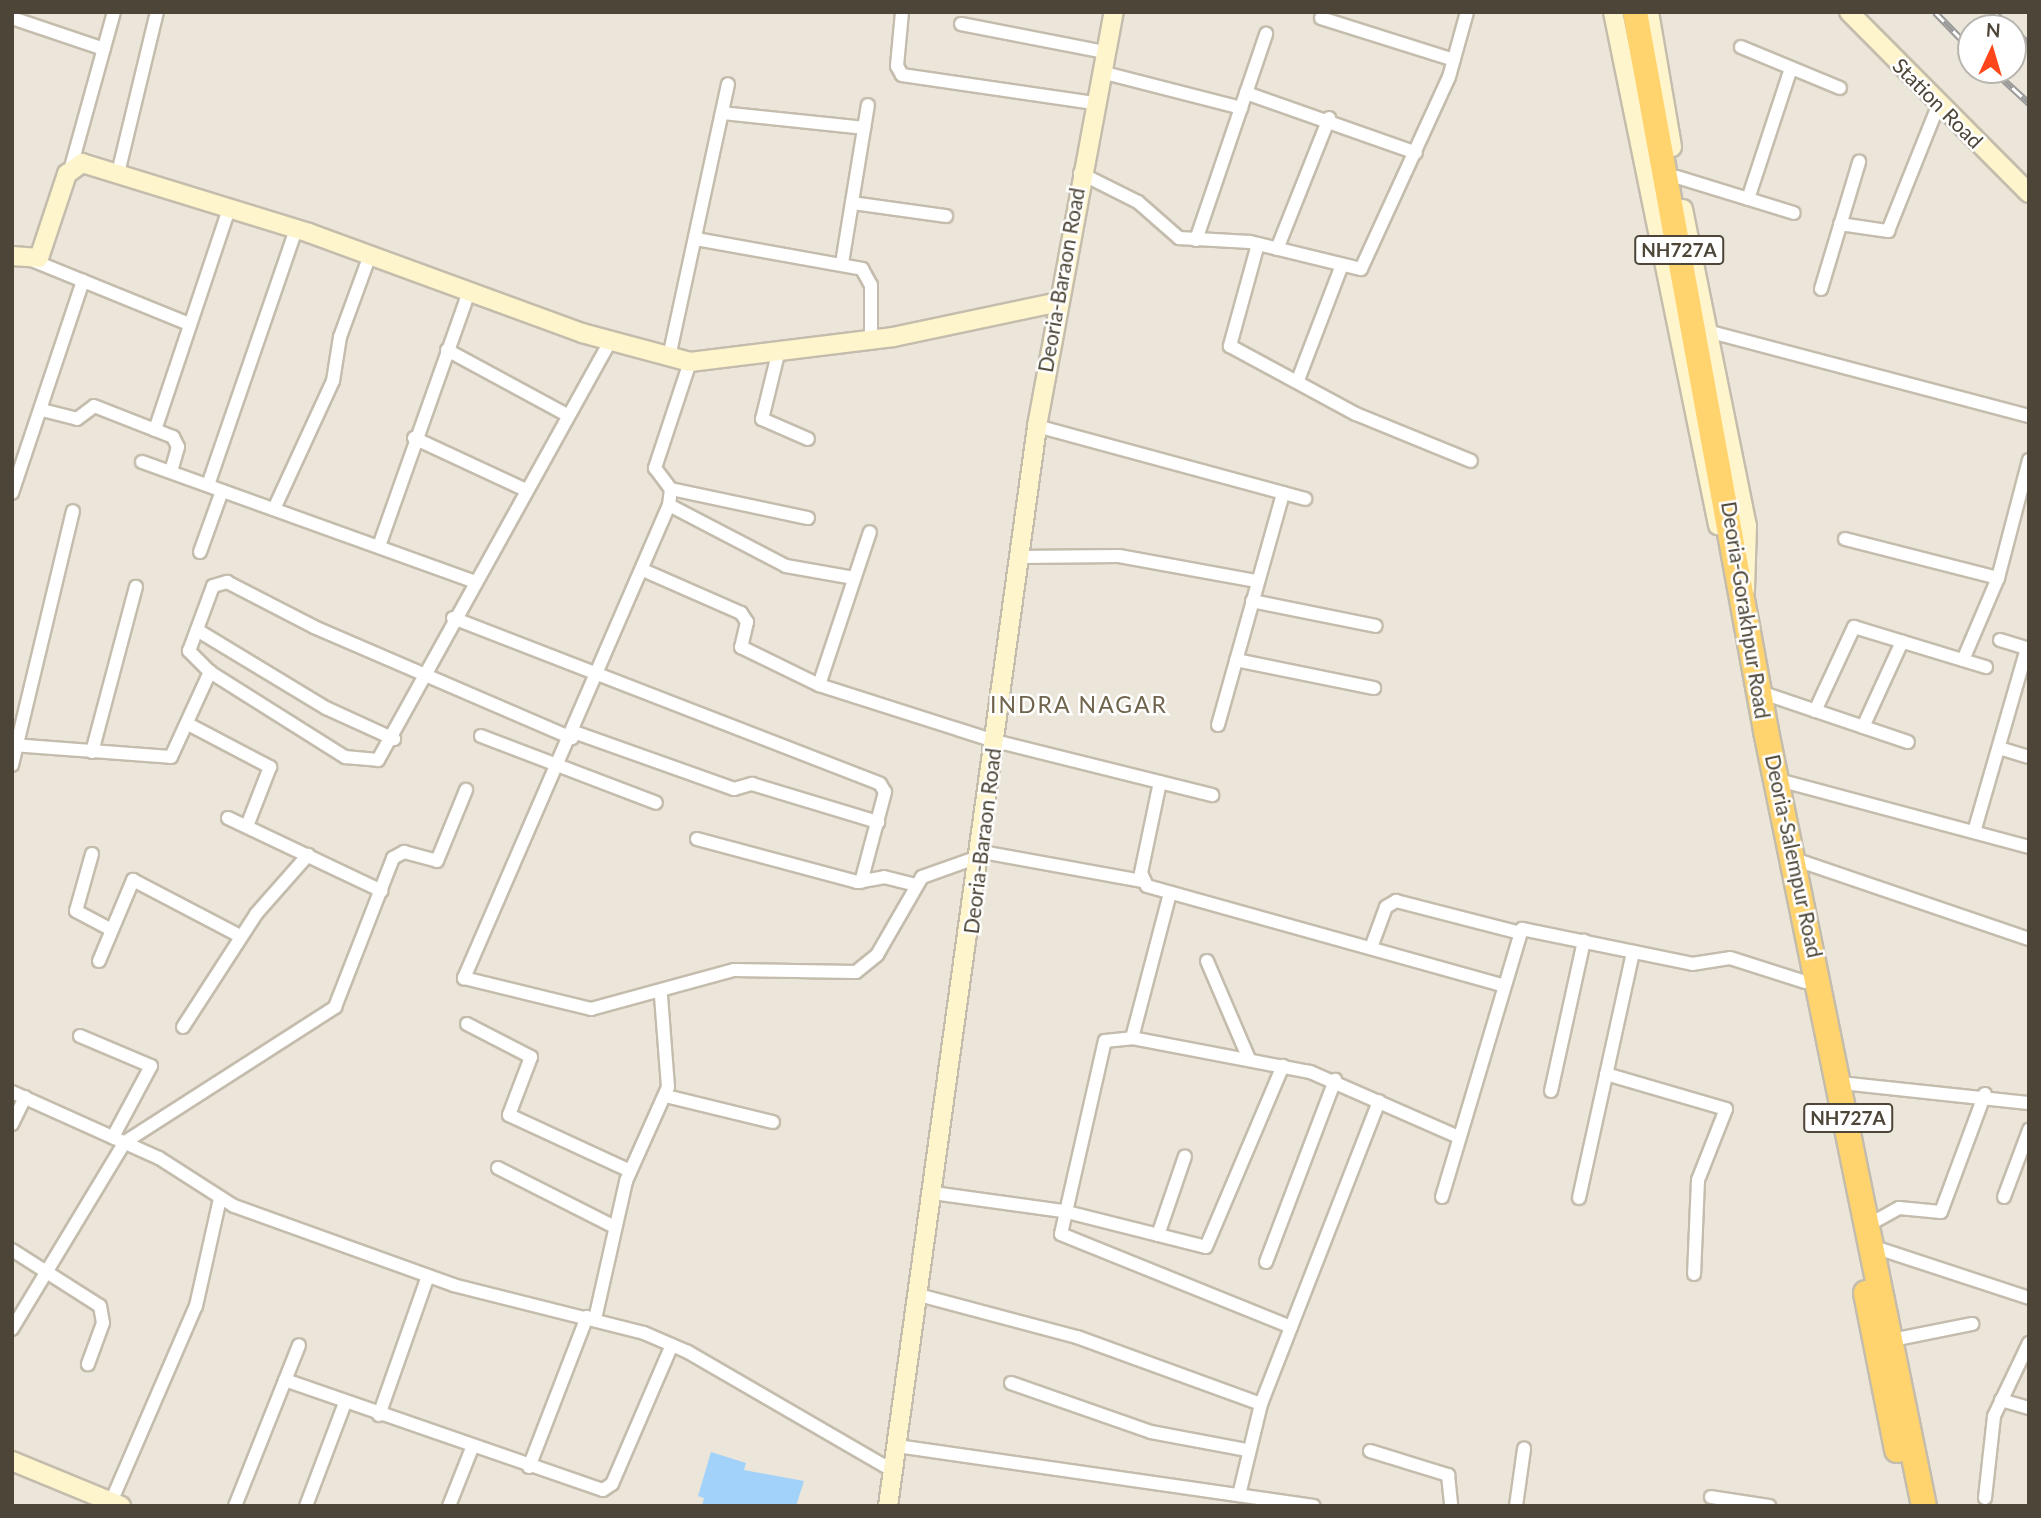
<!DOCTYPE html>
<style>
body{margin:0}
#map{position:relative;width:2041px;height:1518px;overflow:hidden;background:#f7f4eb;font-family:Lato,sans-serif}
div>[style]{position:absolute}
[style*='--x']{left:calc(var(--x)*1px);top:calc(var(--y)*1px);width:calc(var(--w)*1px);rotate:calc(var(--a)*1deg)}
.residential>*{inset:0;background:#ebe6d9}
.water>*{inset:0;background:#a2d2f9}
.roads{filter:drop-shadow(2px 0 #c4bcac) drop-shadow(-2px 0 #c4bcac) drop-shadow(0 2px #c4bcac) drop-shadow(0 -2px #c4bcac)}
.street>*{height:12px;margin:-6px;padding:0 6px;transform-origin:6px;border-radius:6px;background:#fff}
.secondary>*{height:18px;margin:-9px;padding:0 9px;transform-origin:9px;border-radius:9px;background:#fff5cd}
.highway>*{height:24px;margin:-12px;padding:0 12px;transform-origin:12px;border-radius:12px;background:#ffd46e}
.rail>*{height:7px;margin-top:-3.5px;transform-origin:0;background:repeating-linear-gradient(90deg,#fff 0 13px,#9a9a9a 0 26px);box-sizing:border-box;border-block:2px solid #9a9a9a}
span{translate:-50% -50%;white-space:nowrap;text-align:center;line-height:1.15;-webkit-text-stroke:5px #fff;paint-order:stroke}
.shield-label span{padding:2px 5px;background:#fff;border:2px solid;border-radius:5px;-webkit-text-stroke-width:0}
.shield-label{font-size:19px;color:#4d4537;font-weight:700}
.street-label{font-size:21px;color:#4d4537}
.neighbourhood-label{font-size:23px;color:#71644d;letter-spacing:2px}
.frame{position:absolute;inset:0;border:14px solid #4d4537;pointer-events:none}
.north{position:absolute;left:1957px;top:14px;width:70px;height:70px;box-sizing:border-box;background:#fff;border:2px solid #b8b5af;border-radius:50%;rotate:4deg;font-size:19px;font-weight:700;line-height:28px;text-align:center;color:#4d4537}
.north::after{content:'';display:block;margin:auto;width:24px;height:32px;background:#ff451a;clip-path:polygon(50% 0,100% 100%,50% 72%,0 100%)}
</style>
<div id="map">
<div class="residential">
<div style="clip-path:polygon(evenodd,12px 12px,2029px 12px,2029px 1506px,12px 1506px,12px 12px,1971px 28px,2013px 28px,2013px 70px,1971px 70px,1971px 28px)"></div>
</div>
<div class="water">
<div style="clip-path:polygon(711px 1452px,746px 1463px,744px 1470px,804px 1481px,796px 1506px,702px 1506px,704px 1498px,698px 1496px)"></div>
</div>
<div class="roads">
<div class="street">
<div style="--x:902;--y:12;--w:54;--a:95.3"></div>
<div style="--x:897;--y:66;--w:10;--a:61"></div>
<div style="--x:902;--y:75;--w:194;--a:8.3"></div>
<div style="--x:12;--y:18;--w:97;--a:18.6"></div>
<div style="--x:1321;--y:18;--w:139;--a:17.5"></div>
<div style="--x:961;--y:24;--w:147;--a:11"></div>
<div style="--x:1741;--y:47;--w:107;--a:22.5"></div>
<div style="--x:1101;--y:72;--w:145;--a:14.4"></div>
<div style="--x:1246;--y:93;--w:180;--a:19.4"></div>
<div style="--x:722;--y:113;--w:143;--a:6"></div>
<div style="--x:71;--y:167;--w:161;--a:-74.5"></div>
<div style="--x:118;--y:173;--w:166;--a:-76.4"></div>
<div style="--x:1080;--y:173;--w:65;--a:26.6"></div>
<div style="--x:1138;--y:202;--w:55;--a:41.3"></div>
<div style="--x:1179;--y:238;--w:71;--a:3.2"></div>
<div style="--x:1250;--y:242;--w:114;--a:13.7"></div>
<div style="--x:1361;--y:269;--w:211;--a:-65.4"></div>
<div style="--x:1449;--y:77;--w:67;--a:-74.5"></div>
<div style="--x:1677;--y:177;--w:122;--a:17.1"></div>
<div style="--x:1748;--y:199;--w:138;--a:-71.8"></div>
<div style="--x:852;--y:203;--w:95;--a:7.9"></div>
<div style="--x:1840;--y:224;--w:49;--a:8.3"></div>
<div style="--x:1888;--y:231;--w:135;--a:-68.2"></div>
<div style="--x:696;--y:239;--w:169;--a:10.2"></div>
<div style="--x:862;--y:269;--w:18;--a:61"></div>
<div style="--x:871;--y:285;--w:55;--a:90"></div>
<div style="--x:1196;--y:240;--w:218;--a:-71.2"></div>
<div style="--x:1258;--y:244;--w:106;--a:105.4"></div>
<div style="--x:1230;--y:346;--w:143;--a:28.4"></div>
<div style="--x:1356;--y:414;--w:124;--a:22.2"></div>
<div style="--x:1277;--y:249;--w:141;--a:-68.3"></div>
<div style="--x:34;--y:261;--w:167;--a:22.1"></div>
<div style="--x:842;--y:263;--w:160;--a:-80.7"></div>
<div style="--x:1821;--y:289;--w:133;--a:-73.3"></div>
<div style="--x:1711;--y:332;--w:329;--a:14.8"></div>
<div style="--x:447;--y:350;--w:136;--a:28.4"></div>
<div style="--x:778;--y:354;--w:67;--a:103.8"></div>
<div style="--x:762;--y:419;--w:50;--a:23.5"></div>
<div style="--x:669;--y:357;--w:279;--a:-77.8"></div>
<div style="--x:690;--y:362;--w:112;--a:108.3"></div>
<div style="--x:655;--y:468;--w:26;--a:53"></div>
<div style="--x:671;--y:489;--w:16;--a:97"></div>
<div style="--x:669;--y:505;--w:516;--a:113.43"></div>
<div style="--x:464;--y:978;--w:131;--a:13.7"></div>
<div style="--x:591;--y:1009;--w:148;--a:-15.3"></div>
<div style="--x:734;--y:970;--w:122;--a:0.9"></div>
<div style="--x:856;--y:972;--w:27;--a:-39"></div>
<div style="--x:877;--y:955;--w:90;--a:-60"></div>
<div style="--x:922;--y:877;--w:63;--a:-19.6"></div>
<div style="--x:1298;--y:380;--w:123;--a:-69.1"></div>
<div style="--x:42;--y:410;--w:36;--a:14"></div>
<div style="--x:77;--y:419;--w:21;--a:-37"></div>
<div style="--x:94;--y:406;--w:85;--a:21.4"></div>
<div style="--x:173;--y:437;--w:11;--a:63"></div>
<div style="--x:178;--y:447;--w:26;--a:106"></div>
<div style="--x:1037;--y:426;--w:278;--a:15.2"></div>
<div style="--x:155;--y:430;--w:233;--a:-71.5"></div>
<div style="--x:414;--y:438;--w:121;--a:24.9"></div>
<div style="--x:142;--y:462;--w:351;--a:19.8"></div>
<div style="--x:208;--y:485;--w:271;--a:-71"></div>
<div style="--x:671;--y:489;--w:140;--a:12"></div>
<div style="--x:12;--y:493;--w:224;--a:-71.5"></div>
<div style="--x:669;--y:505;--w:132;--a:27.5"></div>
<div style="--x:786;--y:566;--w:69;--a:10"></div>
<div style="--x:274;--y:509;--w:141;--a:-65.3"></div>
<div style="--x:333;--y:381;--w:45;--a:-81"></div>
<div style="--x:340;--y:337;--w:87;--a:-69.9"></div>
<div style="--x:1845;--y:539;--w:158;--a:14.3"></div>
<div style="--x:379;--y:546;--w:269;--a:-70.5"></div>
<div style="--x:200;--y:552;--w:65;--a:-70.2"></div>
<div style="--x:1019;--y:557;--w:100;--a:-0.6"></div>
<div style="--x:1119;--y:556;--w:140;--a:10.3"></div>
<div style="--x:643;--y:570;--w:107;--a:23.7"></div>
<div style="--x:741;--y:613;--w:11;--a:56"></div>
<div style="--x:747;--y:622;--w:26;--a:103"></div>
<div style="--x:741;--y:647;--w:87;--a:26"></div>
<div style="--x:819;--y:685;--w:185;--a:17.7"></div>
<div style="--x:995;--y:741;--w:224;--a:14"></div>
<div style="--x:1252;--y:601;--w:126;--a:11.4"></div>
<div style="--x:453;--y:618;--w:458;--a:21.2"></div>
<div style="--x:880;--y:784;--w:9;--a:58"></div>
<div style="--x:885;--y:792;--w:93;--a:104.9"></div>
<div style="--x:197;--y:630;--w:151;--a:31.2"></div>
<div style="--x:326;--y:708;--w:75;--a:24.5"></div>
<div style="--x:2000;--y:640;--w:30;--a:17"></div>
<div style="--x:1236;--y:660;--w:141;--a:11.5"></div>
<div style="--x:1963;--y:660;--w:89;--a:-66.9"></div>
<div style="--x:1998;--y:578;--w:122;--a:-75.3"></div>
<div style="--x:210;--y:672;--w:30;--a:-135"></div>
<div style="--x:189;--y:651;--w:69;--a:-69.7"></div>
<div style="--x:213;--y:586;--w:15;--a:-16"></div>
<div style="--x:227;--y:582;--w:98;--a:27.3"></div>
<div style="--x:314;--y:627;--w:281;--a:23.3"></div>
<div style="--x:819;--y:685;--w:161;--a:-71.6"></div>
<div style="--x:1760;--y:692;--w:156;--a:18.7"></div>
<div style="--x:1815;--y:711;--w:93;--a:-65.1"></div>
<div style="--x:1854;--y:627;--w:138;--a:16.9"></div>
<div style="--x:188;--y:724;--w:93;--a:27.7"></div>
<div style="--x:270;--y:767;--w:63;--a:111.3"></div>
<div style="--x:1218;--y:725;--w:241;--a:-74.3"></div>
<div style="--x:1863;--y:727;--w:94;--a:-65.4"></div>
<div style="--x:574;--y:732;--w:170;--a:19.6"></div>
<div style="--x:734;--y:789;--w:19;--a:-16"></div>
<div style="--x:752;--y:784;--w:132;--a:16.8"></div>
<div style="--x:481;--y:736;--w:187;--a:20.9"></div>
<div style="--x:12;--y:745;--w:159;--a:4.3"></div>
<div style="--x:171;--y:757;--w:94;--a:-65.4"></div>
<div style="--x:210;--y:672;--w:160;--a:32.2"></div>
<div style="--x:345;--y:757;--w:33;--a:5"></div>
<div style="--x:378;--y:760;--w:479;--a:-61"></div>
<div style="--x:1999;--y:748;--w:31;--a:17"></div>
<div style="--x:92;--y:752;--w:171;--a:-75.1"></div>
<div style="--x:12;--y:765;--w:261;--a:-76.5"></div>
<div style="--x:1775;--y:779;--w:263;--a:15"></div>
<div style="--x:1160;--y:782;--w:93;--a:101.8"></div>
<div style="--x:1141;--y:873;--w:14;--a:65"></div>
<div style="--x:1147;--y:886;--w:371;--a:15.6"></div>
<div style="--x:228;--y:818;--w:170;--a:25.4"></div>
<div style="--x:1974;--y:832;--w:191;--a:-73.9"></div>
<div style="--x:697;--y:839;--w:166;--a:15"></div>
<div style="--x:857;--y:882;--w:27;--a:-10"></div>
<div style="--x:884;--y:877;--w:32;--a:14"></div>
<div style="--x:982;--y:852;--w:163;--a:10.3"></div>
<div style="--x:92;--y:854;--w:59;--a:105.7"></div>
<div style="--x:76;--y:911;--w:40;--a:28"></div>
<div style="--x:1797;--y:860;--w:245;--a:18.8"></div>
<div style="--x:1372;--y:945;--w:40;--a:-69.8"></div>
<div style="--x:1386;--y:907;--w:12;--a:-31"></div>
<div style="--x:1396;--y:901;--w:129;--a:14.4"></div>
<div style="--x:99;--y:961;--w:88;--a:-67.2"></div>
<div style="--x:133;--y:880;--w:121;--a:27.6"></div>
<div style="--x:1207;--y:961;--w:107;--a:66.8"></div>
<div style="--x:467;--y:1024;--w:72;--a:27.3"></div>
<div style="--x:531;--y:1057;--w:62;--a:110.8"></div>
<div style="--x:509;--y:1115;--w:133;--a:24.8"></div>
<div style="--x:183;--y:1027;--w:135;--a:-57.1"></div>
<div style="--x:256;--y:914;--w:79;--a:-48.6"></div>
<div style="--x:80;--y:1036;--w:77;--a:22.9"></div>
<div style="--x:151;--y:1066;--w:81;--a:118.2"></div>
<div style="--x:1132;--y:1038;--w:150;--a:-75.3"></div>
<div style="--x:1606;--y:1074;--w:125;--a:16.3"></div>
<div style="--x:1726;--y:1109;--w:76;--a:111.5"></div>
<div style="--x:1698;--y:1180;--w:94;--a:92.4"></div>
<div style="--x:1841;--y:1083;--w:189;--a:6.1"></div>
<div style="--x:1551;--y:1091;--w:154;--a:-77.6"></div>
<div style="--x:12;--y:1092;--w:161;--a:24.2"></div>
<div style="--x:159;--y:1158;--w:89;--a:32.6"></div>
<div style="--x:234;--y:1206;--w:233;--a:19.8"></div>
<div style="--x:453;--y:1285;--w:197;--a:14.1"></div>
<div style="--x:644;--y:1333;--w:48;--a:23.4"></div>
<div style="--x:688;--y:1352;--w:237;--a:30.1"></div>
<div style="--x:666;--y:1096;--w:110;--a:13.7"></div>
<div style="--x:12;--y:1124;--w:30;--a:-64"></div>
<div style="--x:498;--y:1168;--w:131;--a:26.8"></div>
<div style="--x:933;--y:1193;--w:131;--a:7.9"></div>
<div style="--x:1063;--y:1211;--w:147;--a:14.1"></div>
<div style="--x:1206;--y:1247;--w:197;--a:-67"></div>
<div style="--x:1442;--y:1197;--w:280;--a:-73.4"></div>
<div style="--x:1522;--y:929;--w:174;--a:11.6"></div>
<div style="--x:1692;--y:964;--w:38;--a:-9"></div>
<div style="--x:1730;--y:958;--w:79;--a:17.7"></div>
<div style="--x:2004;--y:1197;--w:72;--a:-69.5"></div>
<div style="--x:1579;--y:1198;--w:252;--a:-77.6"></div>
<div style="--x:1870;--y:1224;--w:33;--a:-29"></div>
<div style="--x:1899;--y:1208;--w:42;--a:5.4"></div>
<div style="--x:1941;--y:1212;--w:126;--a:-69.6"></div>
<div style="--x:1158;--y:1235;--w:83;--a:-71.1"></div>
<div style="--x:1874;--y:1247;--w:163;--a:18.2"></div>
<div style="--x:12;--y:1250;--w:104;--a:32.5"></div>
<div style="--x:100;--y:1306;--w:17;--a:80"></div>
<div style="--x:103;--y:1323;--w:44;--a:110.1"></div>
<div style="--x:1266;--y:1262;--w:195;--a:-69.2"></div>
<div style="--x:919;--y:1295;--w:163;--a:14.9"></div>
<div style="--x:1077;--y:1337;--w:196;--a:20"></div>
<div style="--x:595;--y:1319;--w:141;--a:-77.3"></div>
<div style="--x:626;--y:1181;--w:103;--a:-65.9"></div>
<div style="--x:668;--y:1087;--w:92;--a:-94.4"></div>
<div style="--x:1291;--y:1327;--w:248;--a:-158"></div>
<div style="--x:1061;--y:1234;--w:198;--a:-77.2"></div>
<div style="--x:1105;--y:1041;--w:27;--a:-6"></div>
<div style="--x:1132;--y:1038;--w:181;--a:10.8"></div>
<div style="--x:1310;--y:1072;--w:163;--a:23.6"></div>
<div style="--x:12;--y:1329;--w:218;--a:-58.9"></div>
<div style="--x:125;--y:1142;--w:250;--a:-32.7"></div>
<div style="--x:335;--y:1007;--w:160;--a:-68.7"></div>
<div style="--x:393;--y:858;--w:13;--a:-29"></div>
<div style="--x:404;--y:852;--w:34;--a:15"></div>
<div style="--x:437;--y:861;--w:77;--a:-67.8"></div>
<div style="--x:1892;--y:1340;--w:82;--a:-11.3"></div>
<div style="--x:285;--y:1380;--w:336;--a:19.1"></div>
<div style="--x:603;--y:1490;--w:11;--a:-34"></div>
<div style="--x:612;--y:1484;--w:151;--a:-66.7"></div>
<div style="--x:1011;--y:1383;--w:148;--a:19.3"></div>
<div style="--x:1151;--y:1432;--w:98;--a:10.6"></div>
<div style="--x:2001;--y:1400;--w:29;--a:16"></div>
<div style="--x:379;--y:1415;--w:147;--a:-70.6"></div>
<div style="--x:897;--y:1446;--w:421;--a:8.2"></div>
<div style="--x:1370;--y:1451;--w:82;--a:17.1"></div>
<div style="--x:1448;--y:1475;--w:31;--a:84"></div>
<div style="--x:529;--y:1467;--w:161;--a:-68.9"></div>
<div style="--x:1239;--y:1495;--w:94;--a:-76.4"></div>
<div style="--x:1261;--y:1404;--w:325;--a:-68.7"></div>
<div style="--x:1711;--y:1497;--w:59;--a:8.8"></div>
<div style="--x:1985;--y:1498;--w:82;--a:-83.7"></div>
<div style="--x:1994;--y:1416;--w:81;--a:-64.4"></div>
<div style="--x:111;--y:1502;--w:214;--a:-66.6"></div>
<div style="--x:196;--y:1306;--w:110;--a:-77.4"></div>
<div style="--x:235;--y:1506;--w:173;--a:-68.3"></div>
<div style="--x:306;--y:1506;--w:110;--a:-69.3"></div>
<div style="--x:449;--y:1506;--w:62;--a:-68.4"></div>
<div style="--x:1516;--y:1506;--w:58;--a:-82"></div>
</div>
<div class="secondary">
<div style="--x:1613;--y:12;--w:524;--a:78.43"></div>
<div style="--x:1649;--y:12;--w:137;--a:80.3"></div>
<div style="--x:1849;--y:12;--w:255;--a:45.2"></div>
<div style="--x:1683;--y:209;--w:323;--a:78.6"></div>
<div style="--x:1747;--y:526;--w:64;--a:91.8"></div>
<div style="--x:12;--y:256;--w:27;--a:4"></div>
<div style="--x:39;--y:258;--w:89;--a:-71.6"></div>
<div style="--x:67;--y:174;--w:19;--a:-36"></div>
<div style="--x:82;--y:163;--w:238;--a:17.1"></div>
<div style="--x:309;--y:233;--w:291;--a:20.1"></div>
<div style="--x:582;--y:333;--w:112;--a:15"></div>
<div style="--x:690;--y:362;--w:205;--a:-7"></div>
<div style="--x:893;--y:337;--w:166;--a:-11.9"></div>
<div style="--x:12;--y:1461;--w:118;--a:22.4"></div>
<div style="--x:888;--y:1506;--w:1090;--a:-82.14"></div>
<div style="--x:1037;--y:426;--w:421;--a:-79.5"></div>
</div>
<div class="highway">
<div style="--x:1635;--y:12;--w:731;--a:79.67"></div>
<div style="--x:1766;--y:731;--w:791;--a:78.48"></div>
<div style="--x:1866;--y:1293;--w:160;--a:78.8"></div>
</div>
</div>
<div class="rail">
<div style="--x:1935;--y:12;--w:52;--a:45.8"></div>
<div style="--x:1994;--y:12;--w:24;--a:42"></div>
<div style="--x:2013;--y:29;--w:22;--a:43"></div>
<div style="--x:1993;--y:70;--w:49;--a:42.5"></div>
</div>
<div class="shield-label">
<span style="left:1679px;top:250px">NH727A</span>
<span style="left:1848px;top:1118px">NH727A</span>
</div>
<div class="street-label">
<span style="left:1938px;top:103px;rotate:45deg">Station Road</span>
<span style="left:1061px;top:280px;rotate:-80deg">Deoria-Baraon Road</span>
<span style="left:1746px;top:610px;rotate:81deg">Deoria-Gorakhpur Road</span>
<span style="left:982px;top:841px;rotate:-83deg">Deoria-Baraon Road</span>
<span style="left:1794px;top:856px;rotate:78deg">Deoria-Salempur Road</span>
</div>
<div class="neighbourhood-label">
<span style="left:1079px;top:704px">INDRA NAGAR</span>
</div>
<div class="frame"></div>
<div class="north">N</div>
</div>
